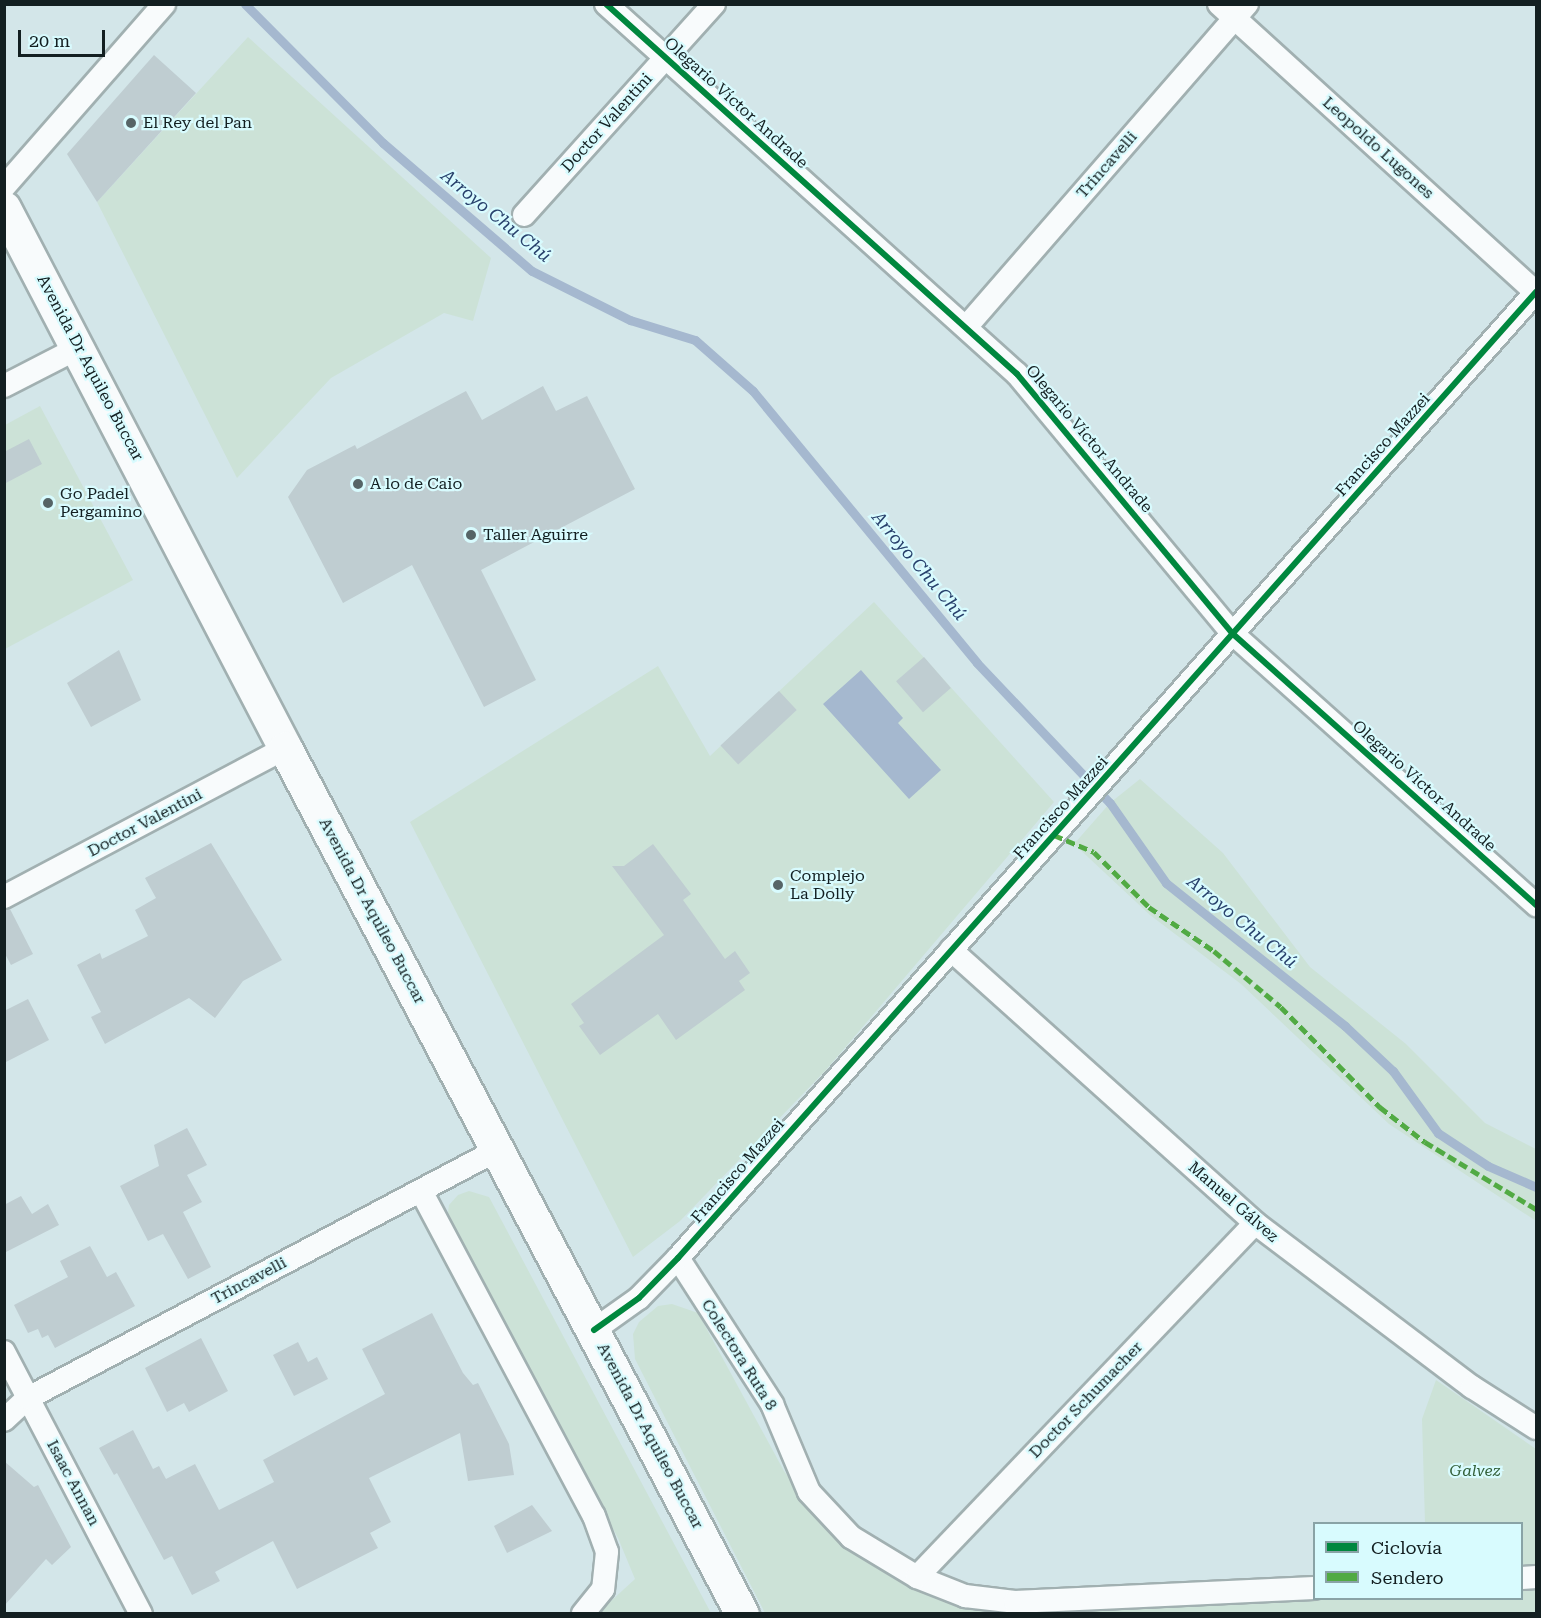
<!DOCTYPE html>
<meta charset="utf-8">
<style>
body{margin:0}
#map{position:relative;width:1541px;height:1618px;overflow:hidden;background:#d3e6e9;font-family:"Roboto Serif",serif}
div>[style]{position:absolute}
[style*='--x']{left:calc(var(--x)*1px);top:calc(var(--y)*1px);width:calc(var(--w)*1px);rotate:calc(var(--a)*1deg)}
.green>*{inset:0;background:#cce2d7}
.water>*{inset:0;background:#a5b8cf}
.stream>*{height:9px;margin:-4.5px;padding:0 4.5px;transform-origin:4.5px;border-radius:4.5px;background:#a5b8cf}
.building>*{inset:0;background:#bfcdd1;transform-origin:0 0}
.roads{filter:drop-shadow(2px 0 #a1b0b1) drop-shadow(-2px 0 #a1b0b1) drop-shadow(0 2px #a1b0b1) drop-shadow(0 -2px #a1b0b1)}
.street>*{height:22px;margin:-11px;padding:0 11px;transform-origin:11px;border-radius:11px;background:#f8fbfc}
.highway>*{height:33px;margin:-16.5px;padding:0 16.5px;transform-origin:16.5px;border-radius:16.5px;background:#f8fbfc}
.quiet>*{height:4.5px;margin-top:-2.25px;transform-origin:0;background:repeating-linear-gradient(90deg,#51aa43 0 9px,transparent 0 13.5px)}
.cycleway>*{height:6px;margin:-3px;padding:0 3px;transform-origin:3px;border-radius:3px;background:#00873e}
.dots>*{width:16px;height:16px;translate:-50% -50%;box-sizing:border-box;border:3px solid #d8fbfe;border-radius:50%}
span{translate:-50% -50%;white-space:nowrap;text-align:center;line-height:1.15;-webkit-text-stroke:4.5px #d8fbfe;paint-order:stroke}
.street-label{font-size:16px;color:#131f21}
.poi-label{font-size:16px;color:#131f21}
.left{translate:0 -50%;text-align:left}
.park-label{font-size:16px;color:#336039;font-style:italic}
.water-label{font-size:18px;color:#28416c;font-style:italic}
.frame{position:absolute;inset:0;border:6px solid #131f21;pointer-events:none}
.legend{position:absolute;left:1313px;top:1522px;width:210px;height:78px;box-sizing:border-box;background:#d8fbfe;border:2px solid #89a3a6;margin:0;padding:8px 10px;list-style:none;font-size:18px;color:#131f21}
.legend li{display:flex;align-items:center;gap:12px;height:30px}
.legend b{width:30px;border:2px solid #89a3a6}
.scale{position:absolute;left:18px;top:30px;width:87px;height:27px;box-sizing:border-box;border:3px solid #131f21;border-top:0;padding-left:8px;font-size:18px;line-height:21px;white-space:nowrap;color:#131f21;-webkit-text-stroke:4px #d8fbfe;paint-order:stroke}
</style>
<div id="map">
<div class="green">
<div style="clip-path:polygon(248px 37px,491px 258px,473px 321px,444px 313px,331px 378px,237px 478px,97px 202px)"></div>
<div style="clip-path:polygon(40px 406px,133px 580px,5px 649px,5px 425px)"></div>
<div style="clip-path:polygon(874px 602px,1054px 802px,826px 1070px,680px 1221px,633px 1257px,410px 822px,658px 666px,710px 756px)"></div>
<div style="clip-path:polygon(1140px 779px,1223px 853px,1310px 967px,1406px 1044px,1485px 1123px,1536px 1149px,1536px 1221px,1389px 1124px,1241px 984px,1150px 915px,1074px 844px,1110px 803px)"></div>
<div style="clip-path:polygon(469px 1191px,489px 1197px,711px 1613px,598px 1613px,635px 1579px,618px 1538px,452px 1233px,447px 1220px,449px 1205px,458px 1195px)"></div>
<div style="clip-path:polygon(672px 1304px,698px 1313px,784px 1471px,826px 1528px,886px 1572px,957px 1602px,1033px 1612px,1348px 1599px,1522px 1598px,1522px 1591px,1536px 1590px,1536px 1613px,765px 1613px,635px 1359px,633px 1334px,639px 1322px,658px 1306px)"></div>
<div style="clip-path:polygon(1436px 1380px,1536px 1449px,1536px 1568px,1522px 1570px,1522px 1524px,1425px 1523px,1422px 1419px)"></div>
</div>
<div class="water">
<div style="clip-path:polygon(861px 670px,903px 718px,898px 723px,941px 770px,909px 799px,823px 704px)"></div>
</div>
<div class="stream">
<div style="--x:245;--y:4;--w:196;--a:45.2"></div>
<div style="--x:383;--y:143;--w:196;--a:40.7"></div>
<div style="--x:532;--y:271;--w:110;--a:26.6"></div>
<div style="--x:630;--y:320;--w:68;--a:17.1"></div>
<div style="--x:695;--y:340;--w:77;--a:41.3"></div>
<div style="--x:753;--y:391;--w:352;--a:50.5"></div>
<div style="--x:977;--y:663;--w:193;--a:46.5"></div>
<div style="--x:1110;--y:803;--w:98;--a:55"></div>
<div style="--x:1166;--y:883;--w:229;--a:38.6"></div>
<div style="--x:1345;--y:1026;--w:66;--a:43.2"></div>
<div style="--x:1393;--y:1071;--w:77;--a:54"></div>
<div style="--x:1438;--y:1133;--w:60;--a:33.4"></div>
<div style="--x:1488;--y:1166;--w:52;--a:23.6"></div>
</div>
<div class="building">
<div style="clip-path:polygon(154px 55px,196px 93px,97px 202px,67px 154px)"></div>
<div style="clip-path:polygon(543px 386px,556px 411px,587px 396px,635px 489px,481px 570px,536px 680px,484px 707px,412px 565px,343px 603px,288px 497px,307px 470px,355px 445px,357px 449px,466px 391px,482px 420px)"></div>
<div style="clip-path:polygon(29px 439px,42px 464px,4px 484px,4px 452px)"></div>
<div style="clip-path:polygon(119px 650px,141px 700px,91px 727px,67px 683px)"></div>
<div style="left:924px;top:657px;width:41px;height:37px;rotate:49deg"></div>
<div style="left:779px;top:691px;width:26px;height:80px;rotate:47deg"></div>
<div style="clip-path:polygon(211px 843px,282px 960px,243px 981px,215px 1018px,189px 998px,105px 1044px,91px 1017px,101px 1012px,77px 965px,100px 953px,102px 959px,148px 936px,135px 910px,156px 898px,145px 878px)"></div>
<div style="clip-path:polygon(653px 844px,691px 894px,683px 900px,725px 959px,735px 951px,750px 973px,739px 981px,745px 990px,676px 1040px,658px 1014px,600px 1055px,579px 1026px,584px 1023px,571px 1004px,664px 935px,612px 866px,624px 866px)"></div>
<div style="clip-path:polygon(10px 909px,33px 954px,11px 965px,4px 952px,4px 910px)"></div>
<div style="clip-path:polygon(28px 999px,49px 1040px,4px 1063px,4px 1011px)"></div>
<div style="clip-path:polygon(187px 1128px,207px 1165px,187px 1175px,202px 1202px,183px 1212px,211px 1267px,188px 1279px,163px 1234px,148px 1241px,120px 1186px,159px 1166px,154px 1145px)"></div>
<div style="clip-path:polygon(21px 1196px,32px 1214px,48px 1204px,59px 1225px,4px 1253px,4px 1205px)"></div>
<div style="clip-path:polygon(90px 1246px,107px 1277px,116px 1272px,135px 1306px,55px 1348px,48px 1335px,42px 1338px,38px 1329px,28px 1333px,14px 1305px,68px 1277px,60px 1261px)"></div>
<div style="clip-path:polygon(432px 1313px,463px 1373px,473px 1385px,478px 1383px,509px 1444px,514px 1475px,468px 1481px,460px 1433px,369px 1478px,391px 1522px,370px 1533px,378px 1548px,297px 1589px,273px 1541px,215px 1572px,220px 1581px,192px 1595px,172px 1556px,164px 1560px,117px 1473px,114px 1475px,99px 1448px,133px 1430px,153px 1469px,159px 1466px,166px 1479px,195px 1464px,219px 1510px,274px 1482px,263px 1460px,385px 1394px,362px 1349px)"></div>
<div style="clip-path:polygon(201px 1338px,228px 1391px,189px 1412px,184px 1403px,167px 1412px,145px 1368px)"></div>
<div style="clip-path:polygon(298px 1342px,308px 1362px,317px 1357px,328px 1379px,294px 1396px,273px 1355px)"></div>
<div style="clip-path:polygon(4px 1461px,34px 1487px,38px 1485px,71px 1547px,52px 1565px,46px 1559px,4px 1606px)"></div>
<div style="clip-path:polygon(532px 1505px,552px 1531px,507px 1553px,494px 1526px)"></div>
</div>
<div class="roads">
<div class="street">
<div style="--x:606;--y:4;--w:553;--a:41.99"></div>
<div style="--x:1017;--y:374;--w:338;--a:50.3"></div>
<div style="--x:1233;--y:634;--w:407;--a:41.8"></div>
<div style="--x:1219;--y:4;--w:428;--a:42.3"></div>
<div style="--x:4;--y:187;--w:243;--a:-48.8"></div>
<div style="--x:524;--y:215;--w:284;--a:-48"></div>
<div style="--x:967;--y:326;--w:427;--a:-49"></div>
<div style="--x:4;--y:386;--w:85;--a:-27.2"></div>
<div style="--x:4;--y:897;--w:318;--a:-27.9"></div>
<div style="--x:951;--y:950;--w:409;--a:41.9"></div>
<div style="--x:1255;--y:1223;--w:272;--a:37.1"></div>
<div style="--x:1472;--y:1387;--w:76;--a:32.6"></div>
<div style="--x:421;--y:1191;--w:368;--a:62"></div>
<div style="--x:594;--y:1516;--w:38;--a:70"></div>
<div style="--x:607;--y:1552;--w:37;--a:96"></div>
<div style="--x:603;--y:1589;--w:32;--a:129"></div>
<div style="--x:678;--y:1258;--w:174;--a:57.2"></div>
<div style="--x:772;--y:1404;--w:95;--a:67.2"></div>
<div style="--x:809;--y:1492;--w:62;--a:47"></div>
<div style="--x:851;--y:1537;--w:77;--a:31.2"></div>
<div style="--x:917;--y:1577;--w:52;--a:21.6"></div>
<div style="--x:965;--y:1596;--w:50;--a:6.8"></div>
<div style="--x:1015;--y:1602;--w:299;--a:-2.7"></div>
<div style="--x:594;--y:1330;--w:55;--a:-35.4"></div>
<div style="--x:639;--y:1298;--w:56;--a:-45.7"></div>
<div style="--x:678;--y:1258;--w:1292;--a:-48.39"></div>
<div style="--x:4;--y:1352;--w:296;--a:62.4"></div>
<div style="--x:4;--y:1420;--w:33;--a:-43"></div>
<div style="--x:28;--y:1398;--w:533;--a:-27.86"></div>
<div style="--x:917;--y:1577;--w:489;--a:-46.3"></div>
<div style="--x:1522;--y:1578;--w:14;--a:-4"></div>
</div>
<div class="highway">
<div style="--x:4;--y:208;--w:609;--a:62.51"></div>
<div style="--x:285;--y:748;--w:979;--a:62.18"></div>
</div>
</div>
<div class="quiet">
<div style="--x:1054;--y:835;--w:43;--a:23"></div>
<div style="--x:1094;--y:852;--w:78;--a:45"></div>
<div style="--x:1149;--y:907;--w:78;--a:34.1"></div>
<div style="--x:1214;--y:951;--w:87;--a:39.9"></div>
<div style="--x:1281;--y:1007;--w:141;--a:45.3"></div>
<div style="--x:1380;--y:1107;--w:57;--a:37.9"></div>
<div style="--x:1425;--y:1142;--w:130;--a:31.1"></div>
</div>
<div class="cycleway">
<div style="--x:606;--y:4;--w:553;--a:41.99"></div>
<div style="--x:1017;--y:374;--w:338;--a:50.3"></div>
<div style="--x:1233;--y:634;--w:407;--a:41.8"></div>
<div style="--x:594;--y:1330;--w:55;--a:-35.4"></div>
<div style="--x:639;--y:1298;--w:56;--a:-45.7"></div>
<div style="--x:678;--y:1258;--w:1292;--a:-48.39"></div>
</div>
<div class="dots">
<div style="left:131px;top:123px;background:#566567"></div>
<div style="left:358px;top:484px;background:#566567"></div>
<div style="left:48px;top:503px;background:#566567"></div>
<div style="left:471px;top:535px;background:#566567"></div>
<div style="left:778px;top:885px;background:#566567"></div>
</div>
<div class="street-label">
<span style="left:736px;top:103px;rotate:42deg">Olegario Víctor Andrade</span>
<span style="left:607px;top:123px;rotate:-48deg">Doctor Valentini</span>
<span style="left:1378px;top:148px;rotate:42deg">Leopoldo Lugones</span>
<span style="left:1107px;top:165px;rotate:-49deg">Trincavelli</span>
<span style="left:90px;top:368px;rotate:62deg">Avenida Dr Aquileo Buccar</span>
<span style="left:1089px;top:439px;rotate:50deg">Olegario Víctor Andrade</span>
<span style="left:1383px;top:445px;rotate:-48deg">Francisco Mazzei</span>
<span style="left:1424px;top:786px;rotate:42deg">Olegario Víctor Andrade</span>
<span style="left:1061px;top:808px;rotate:-48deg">Francisco Mazzei</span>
<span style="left:145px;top:823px;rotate:-28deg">Doctor Valentini</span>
<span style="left:372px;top:911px;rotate:62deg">Avenida Dr Aquileo Buccar</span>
<span style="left:738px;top:1171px;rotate:-49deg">Francisco Mazzei</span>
<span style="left:1233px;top:1202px;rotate:41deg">Manuel Gálvez</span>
<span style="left:249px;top:1281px;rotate:-28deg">Trincavelli</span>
<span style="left:739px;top:1355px;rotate:58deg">Colectora Ruta 8</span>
<span style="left:1086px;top:1400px;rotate:-46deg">Doctor Schumacher</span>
<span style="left:650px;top:1436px;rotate:62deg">Avenida Dr Aquileo Buccar</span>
<span style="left:73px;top:1483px;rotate:62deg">Isaac Annan</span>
</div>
<div class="poi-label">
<span class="left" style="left:143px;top:123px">El Rey del Pan</span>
<span class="left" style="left:370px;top:484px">A lo de Caio</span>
<span class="left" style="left:60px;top:503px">Go Padel<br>Pergamino</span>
<span class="left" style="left:483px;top:535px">Taller Aguirre</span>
<span class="left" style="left:790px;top:885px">Complejo<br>La Dolly</span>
</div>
<div class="park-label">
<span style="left:1475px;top:1471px">Galvez</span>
</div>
<div class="water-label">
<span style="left:496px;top:216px;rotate:39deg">Arroyo Chu Chú</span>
<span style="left:919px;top:566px;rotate:50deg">Arroyo Chu Chú</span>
<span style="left:1242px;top:922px;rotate:39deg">Arroyo Chu Chú</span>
</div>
<div class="frame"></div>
<ul class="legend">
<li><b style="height:8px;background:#00873e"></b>Ciclovía</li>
<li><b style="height:8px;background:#51aa43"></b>Sendero</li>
</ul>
<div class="scale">20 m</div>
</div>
